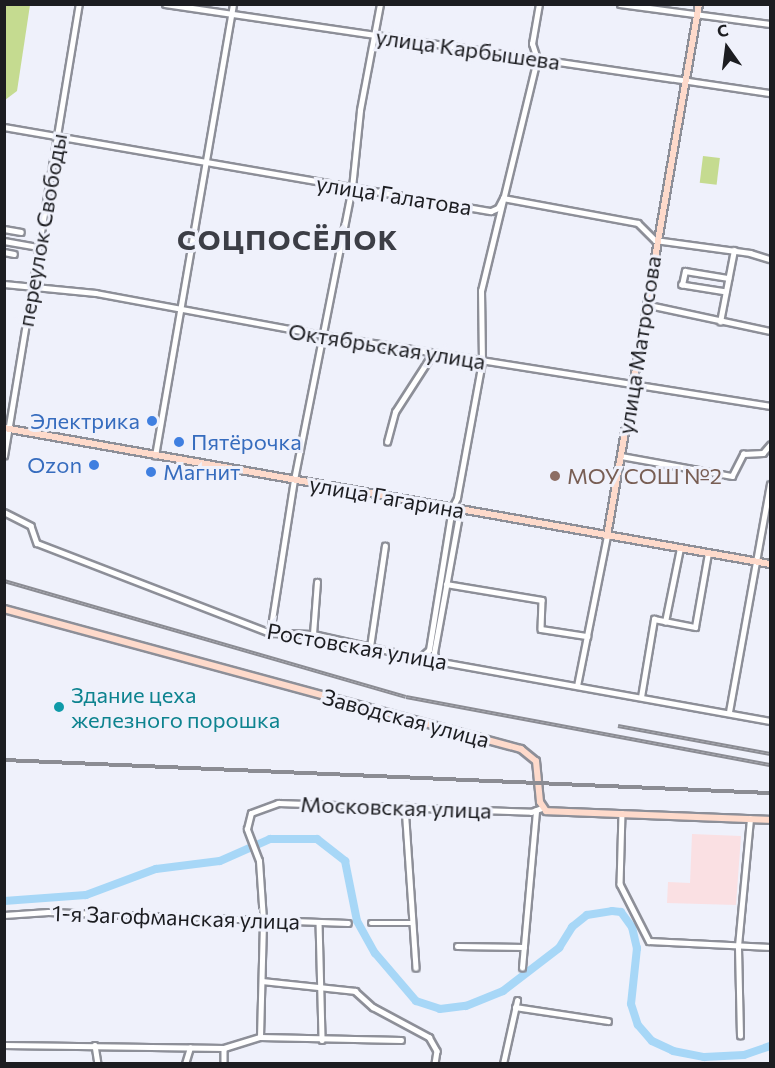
<!DOCTYPE html>
<meta charset="utf-8">
<style>
body{margin:0}
#map{position:relative;width:775px;height:1068px;overflow:hidden;background:#eff1fb;font-family:Commissioner,sans-serif}
div>[style]{position:absolute}
[style*='--x']{left:calc(var(--x)*1px);top:calc(var(--y)*1px);width:calc(var(--w)*1px);rotate:calc(var(--a)*1deg)}
.education>*{inset:0;background:#fae0e3}
.green>*{inset:0;background:#c5db90;transform-origin:0 0}
.river>*{height:8px;margin:-4px;padding:0 4px;transform-origin:4px;border-radius:4px;background:#a7d7f7}
.roads{filter:drop-shadow(2px 0 #8d8f98) drop-shadow(-2px 0 #8d8f98) drop-shadow(0 2px #8d8f98) drop-shadow(0 -2px #8d8f98)}
.street>*{height:4.5px;margin:-2.25px;padding:0 2.25px;transform-origin:2.25px;border-radius:2.25px;background:#fff}
.secondary>*{height:6px;margin:-3px;padding:0 3px;transform-origin:3px;border-radius:3px;background:#fedacb}
.rail>*{height:4px;margin-top:-2px;transform-origin:0;background:repeating-linear-gradient(90deg,#eff1fb 0 4.5px,#8b8c93 0 9px);box-sizing:border-box;border-block:2px solid #8b8c93}
.dots>*{width:16px;height:16px;translate:-50% -50%;box-sizing:border-box;border:3px solid #eff1fb;border-radius:50%}
span{translate:-50% -50%;white-space:nowrap;text-align:center;line-height:1.15;-webkit-text-stroke:6px #eff1fb;paint-order:stroke}
.street-label{font-size:22px;color:#1c1d21}
.shop-label{font-size:22px;color:#366cbe}
.right{translate:-100% -50%;text-align:right}
.left{translate:0 -50%;text-align:left}
.education-label{font-size:22px;color:#785e54}
.culture-label{font-size:22px;color:#0d838f}
.district-label{font-size:28px;color:#3c3e46;font-weight:700;letter-spacing:1.5px}
.frame{position:absolute;inset:0;border:6px solid #1c1d21;pointer-events:none}
.north{position:absolute;left:697px;top:18px;width:60px;height:60px;-webkit-text-stroke:4px #eff1fb;paint-order:stroke;rotate:346deg;font-size:16px;font-weight:700;line-height:24px;text-align:center;color:#1c1d21}
.north::after{content:'';display:block;margin:auto;width:21px;height:27px;background:#1c1d21;clip-path:polygon(50% 0,100% 100%,50% 72%,0 100%)}
</style>
<div id="map">
<div class="education">
<div style="clip-path:polygon(692px 834px,741px 836px,736px 905px,667px 903px,668px 882px,690px 883px)"></div>
</div>
<div class="green">
<div style="clip-path:polygon(5px 4px,30px 5px,17px 91px,5px 100px)"></div>
<div style="left:703px;top:156px;width:17px;height:27px;rotate:7deg"></div>
</div>
<div class="river">
<div style="--x:4;--y:901;--w:82;--a:-4.2"></div>
<div style="--x:86;--y:895;--w:75;--a:-20.4"></div>
<div style="--x:156;--y:869;--w:64;--a:-7.1"></div>
<div style="--x:220;--y:861;--w:55;--a:-23.7"></div>
<div style="--x:270;--y:839;--w:47;--a:0"></div>
<div style="--x:317;--y:839;--w:36;--a:38"></div>
<div style="--x:345;--y:861;--w:61;--a:78.7"></div>
<div style="--x:357;--y:921;--w:37;--a:61"></div>
<div style="--x:375;--y:953;--w:63;--a:49.5"></div>
<div style="--x:416;--y:1001;--w:25;--a:18"></div>
<div style="--x:440;--y:1009;--w:26;--a:-7"></div>
<div style="--x:466;--y:1006;--w:40;--a:-22"></div>
<div style="--x:503;--y:991;--w:71;--a:-37.5"></div>
<div style="--x:559;--y:948;--w:25;--a:-58"></div>
<div style="--x:572;--y:927;--w:19;--a:-39"></div>
<div style="--x:587;--y:915;--w:25;--a:-9"></div>
<div style="--x:612;--y:911;--w:9;--a:6"></div>
<div style="--x:621;--y:912;--w:19;--a:54"></div>
<div style="--x:632;--y:927;--w:22;--a:77"></div>
<div style="--x:637;--y:948;--w:56;--a:96.1"></div>
<div style="--x:631;--y:1004;--w:22;--a:72"></div>
<div style="--x:638;--y:1025;--w:21;--a:49"></div>
<div style="--x:652;--y:1041;--w:23;--a:25"></div>
<div style="--x:673;--y:1051;--w:32;--a:11"></div>
<div style="--x:704;--y:1057;--w:40;--a:-2.9"></div>
<div style="--x:744;--y:1055;--w:28;--a:-19"></div>
</div>
<div class="roads">
<div class="street">
<div style="--x:165;--y:4;--w:612;--a:8.37"></div>
<div style="--x:620;--y:4;--w:151;--a:7.6"></div>
<div style="--x:4;--y:127;--w:494;--a:9.8"></div>
<div style="--x:491;--y:211;--w:8;--a:-23"></div>
<div style="--x:498;--y:208;--w:11;--a:-63"></div>
<div style="--x:503;--y:198;--w:137;--a:10.5"></div>
<div style="--x:638;--y:223;--w:24;--a:45"></div>
<div style="--x:655;--y:240;--w:96;--a:7.8"></div>
<div style="--x:750;--y:253;--w:21;--a:17"></div>
<div style="--x:4;--y:229;--w:17;--a:10"></div>
<div style="--x:4;--y:241;--w:35;--a:10"></div>
<div style="--x:4;--y:252;--w:10;--a:11"></div>
<div style="--x:4;--y:284;--w:92;--a:5.6"></div>
<div style="--x:96;--y:293;--w:231;--a:10.5"></div>
<div style="--x:323;--y:335;--w:453;--a:9"></div>
<div style="--x:726;--y:292;--w:45;--a:-171"></div>
<div style="--x:682;--y:285;--w:14;--a:-78"></div>
<div style="--x:685;--y:271;--w:44;--a:9.2"></div>
<div style="--x:649;--y:305;--w:124;--a:12.1"></div>
<div style="--x:720;--y:322;--w:73;--a:-79"></div>
<div style="--x:387;--y:442;--w:31;--a:-75"></div>
<div style="--x:395;--y:412;--w:70;--a:-57.2"></div>
<div style="--x:4;--y:456;--w:458;--a:-80.6"></div>
<div style="--x:155;--y:456;--w:459;--a:-80.2"></div>
<div style="--x:621;--y:456;--w:113;--a:10.2"></div>
<div style="--x:732;--y:476;--w:25;--a:-63"></div>
<div style="--x:743;--y:454;--w:20;--a:-3"></div>
<div style="--x:763;--y:453;--w:11;--a:-49"></div>
<div style="--x:4;--y:512;--w:30;--a:27"></div>
<div style="--x:31;--y:526;--w:18;--a:71"></div>
<div style="--x:37;--y:543;--w:250;--a:21.1"></div>
<div style="--x:270;--y:633;--w:43;--a:1.3"></div>
<div style="--x:313;--y:634;--w:110;--a:12.6"></div>
<div style="--x:420;--y:658;--w:356;--a:10.2"></div>
<div style="--x:446;--y:584;--w:97;--a:9.5"></div>
<div style="--x:542;--y:600;--w:29;--a:92"></div>
<div style="--x:541;--y:629;--w:47;--a:8.7"></div>
<div style="--x:665;--y:622;--w:76;--a:-78.5"></div>
<div style="--x:270;--y:633;--w:155;--a:-81.1"></div>
<div style="--x:294;--y:480;--w:298;--a:-78.8"></div>
<div style="--x:352;--y:188;--w:78;--a:-84.1"></div>
<div style="--x:360;--y:110;--w:108;--a:-79.3"></div>
<div style="--x:313;--y:634;--w:52;--a:-85.6"></div>
<div style="--x:370;--y:647;--w:102;--a:-81.6"></div>
<div style="--x:420;--y:658;--w:12;--a:-42"></div>
<div style="--x:429;--y:650;--w:144;--a:-80.8"></div>
<div style="--x:452;--y:508;--w:11;--a:-63"></div>
<div style="--x:457;--y:498;--w:138;--a:-79.6"></div>
<div style="--x:482;--y:362;--w:71;--a:-90.8"></div>
<div style="--x:481;--y:291;--w:239;--a:-76.4"></div>
<div style="--x:537;--y:59;--w:16;--a:-108"></div>
<div style="--x:532;--y:44;--w:41;--a:-80.1"></div>
<div style="--x:436;--y:661;--w:8;--a:-104"></div>
<div style="--x:434;--y:653;--w:145;--a:-79.7"></div>
<div style="--x:577;--y:686;--w:153;--a:-78.7"></div>
<div style="--x:641;--y:697;--w:79;--a:-80.5"></div>
<div style="--x:654;--y:619;--w:42;--a:11"></div>
<div style="--x:695;--y:627;--w:75;--a:-80"></div>
<div style="--x:729;--y:712;--w:231;--a:-79.8"></div>
<div style="--x:405;--y:806;--w:162;--a:86.1"></div>
<div style="--x:622;--y:813;--w:71;--a:91.6"></div>
<div style="--x:620;--y:884;--w:64;--a:63"></div>
<div style="--x:649;--y:941;--w:121;--a:2.8"></div>
<div style="--x:4;--y:915;--w:44;--a:-3.9"></div>
<div style="--x:48;--y:912;--w:300;--a:2.1"></div>
<div style="--x:319;--y:922;--w:118;--a:88.5"></div>
<div style="--x:371;--y:923;--w:42;--a:0"></div>
<div style="--x:457;--y:946;--w:67;--a:0.9"></div>
<div style="--x:522;--y:968;--w:158;--a:-84.9"></div>
<div style="--x:262;--y:981;--w:94;--a:6.1"></div>
<div style="--x:355;--y:991;--w:24;--a:42"></div>
<div style="--x:373;--y:1007;--w:64;--a:28.2"></div>
<div style="--x:429;--y:1037;--w:16;--a:60"></div>
<div style="--x:437;--y:1051;--w:13;--a:99"></div>
<div style="--x:515;--y:1007;--w:94;--a:8.6"></div>
<div style="--x:740;--y:1036;--w:90;--a:-91.3"></div>
<div style="--x:738;--y:946;--w:128;--a:-84.6"></div>
<div style="--x:260;--y:1037;--w:117;--a:-88.5"></div>
<div style="--x:263;--y:920;--w:59;--a:-93.9"></div>
<div style="--x:259;--y:861;--w:34;--a:-111"></div>
<div style="--x:247;--y:829;--w:16;--a:-76"></div>
<div style="--x:251;--y:813;--w:29;--a:-20"></div>
<div style="--x:278;--y:803;--w:253;--a:2"></div>
<div style="--x:531;--y:812;--w:12;--a:-20"></div>
<div style="--x:4;--y:1045;--w:220;--a:0.8"></div>
<div style="--x:224;--y:1048;--w:38;--a:-17"></div>
<div style="--x:260;--y:1037;--w:141;--a:1.2"></div>
<div style="--x:95;--y:1045;--w:19;--a:81"></div>
<div style="--x:224;--y:1048;--w:16;--a:90"></div>
<div style="--x:185;--y:1064;--w:17;--a:-73"></div>
<div style="--x:503;--y:1064;--w:65;--a:-77.5"></div>
</div>
<div class="secondary">
<div style="--x:4;--y:428;--w:778;--a:10.07"></div>
<div style="--x:607;--y:536;--w:540;--a:-80.19"></div>
<div style="--x:4;--y:609;--w:536;--a:15.15"></div>
<div style="--x:521;--y:749;--w:19;--a:39"></div>
<div style="--x:536;--y:761;--w:41;--a:84.4"></div>
<div style="--x:540;--y:802;--w:11;--a:56"></div>
<div style="--x:546;--y:811;--w:224;--a:2.3"></div>
</div>
</div>
<div class="rail">
<div style="--x:4;--y:581;--w:418;--a:16.1"></div>
<div style="--x:406;--y:697;--w:370;--a:10.6"></div>
<div style="--x:618;--y:726;--w:155;--a:10.4"></div>
<div style="--x:4;--y:760;--w:767;--a:2.47"></div>
</div>
<div class="dots">
<div style="left:152px;top:421px;background:#3f7fe0"></div>
<div style="left:179px;top:442px;background:#3f7fe0"></div>
<div style="left:94px;top:465px;background:#3f7fe0"></div>
<div style="left:151px;top:472px;background:#3f7fe0"></div>
<div style="left:555px;top:476px;background:#8d6e63"></div>
<div style="left:59px;top:707px;background:#0f9aa8"></div>
</div>
<div class="street-label">
<span style="left:468px;top:49px;rotate:8deg">улица Карбышева</span>
<span style="left:394px;top:195px;rotate:9deg">улица Галатова</span>
<span style="left:42px;top:230px;rotate:-80deg">переулок Свободы</span>
<span style="left:639px;top:345px;rotate:-81deg">улица Матросова</span>
<span style="left:387px;top:346px;rotate:9deg">Октябрьская улица</span>
<span style="left:387px;top:497px;rotate:10deg">улица Гагарина</span>
<span style="left:357px;top:646px;rotate:10deg">Ростовская улица</span>
<span style="left:406px;top:718px;rotate:15deg">Заводская улица</span>
<span style="left:396px;top:807px;rotate:2deg">Московская улица</span>
<span style="left:176px;top:917px;rotate:2deg">1-я Загофманская улица</span>
</div>
<div class="shop-label">
<span class="right" style="left:140px;top:421px">Электрика</span>
<span class="left" style="left:191px;top:442px">Пятёрочка</span>
<span class="right" style="left:82px;top:465px">Ozon</span>
<span class="left" style="left:163px;top:472px">Магнит</span>
</div>
<div class="education-label">
<span class="left" style="left:567px;top:476px">МОУ СОШ №2</span>
</div>
<div class="culture-label">
<span class="left" style="left:71px;top:707px">Здание цеха<br>железного порошка</span>
</div>
<div class="district-label">
<span style="left:288px;top:239px">СОЦПОСЁЛОК</span>
</div>
<div class="frame"></div>
<div class="north">С</div>
</div>
